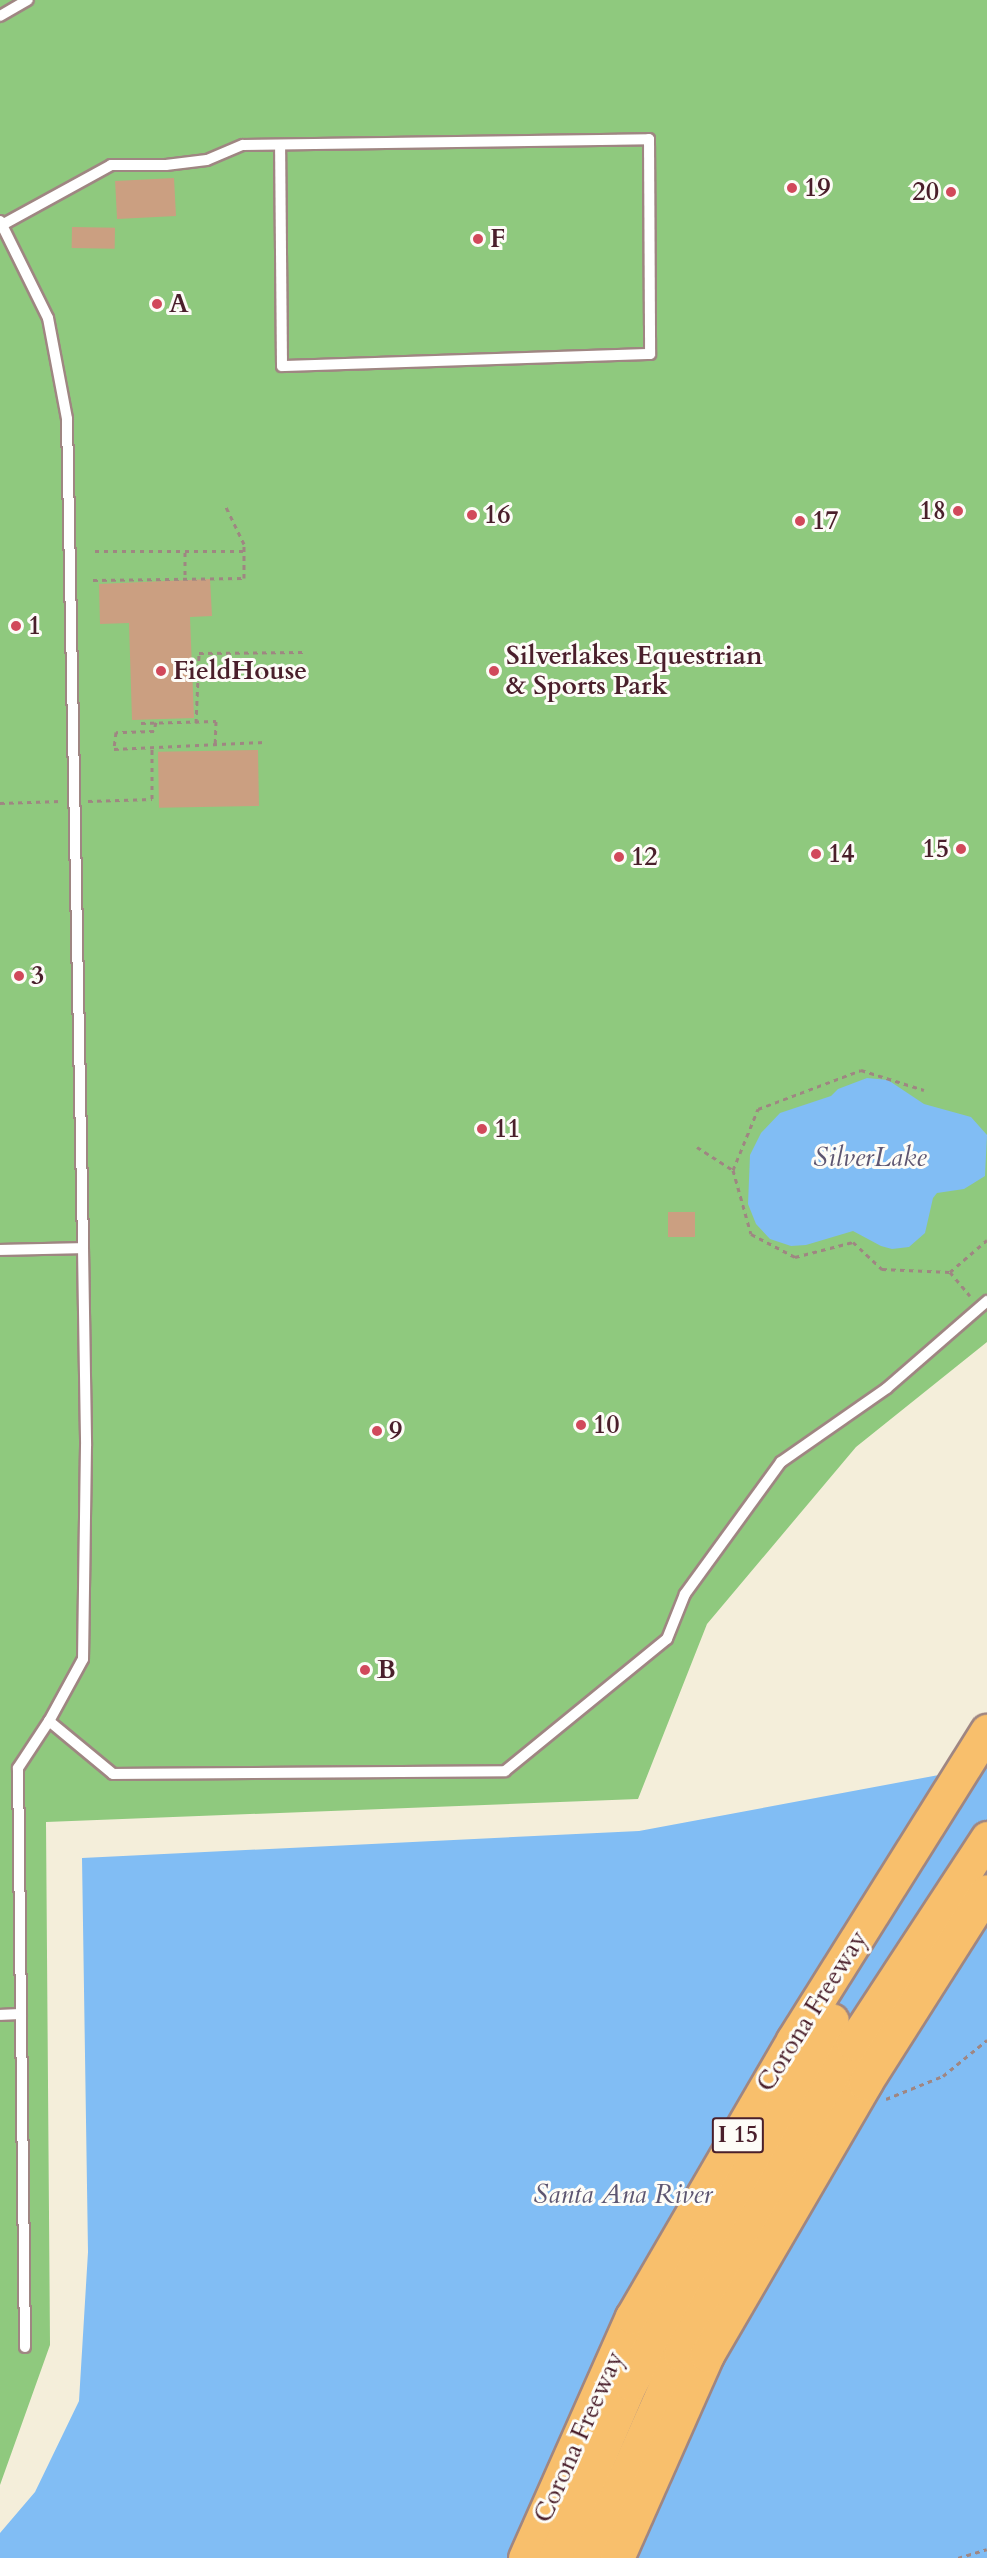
<!DOCTYPE html>
<style>
body{margin:0}
#map{position:relative;width:987px;height:2558px;overflow:hidden;background:#f4eeda;font-family:Cardo,serif}
div>[style]{position:absolute}
[style*='--x']{left:calc(var(--x)*1px);top:calc(var(--y)*1px);width:calc(var(--w)*1px);rotate:calc(var(--a)*1deg)}
.green>*{inset:0;background:#8fc97e}
.water>*{inset:0;background:#81bdf4}
.building>*{inset:0;background:#cb9f81;transform-origin:0 0}
.path>*{height:3px;margin-top:-1.5px;transform-origin:0;background:repeating-linear-gradient(90deg,#9f8682 0 4.5px,transparent 0 9px)}
.roads{filter:drop-shadow(2px 0 #9f8682) drop-shadow(-2px 0 #9f8682) drop-shadow(0 2px #9f8682) drop-shadow(0 -2px #9f8682)}
.service>*{height:10px;margin:-5px;padding:0 5px;transform-origin:5px;border-radius:5px;background:#fff}
.motorway>*{height:33px;margin:-16.5px;padding:0 16.5px;transform-origin:16.5px;border-radius:16.5px;background:#f8bf6c}
.dots>*{width:16px;height:16px;translate:-50% -50%;box-sizing:border-box;border:3px solid #fdfcf7;border-radius:50%}
span{translate:-50% -50%;white-space:nowrap;text-align:center;line-height:1.15;-webkit-text-stroke:6px #fdfcf7;paint-order:stroke}
.shield-label span{padding:2px 4px;background:#fdfcf7;border:2px solid;border-radius:4px;-webkit-text-stroke-width:0}
.shield-label{font-size:24px;color:#4a1f2b;font-weight:700}
.poi-label{font-size:26px;color:#4a1f2b;font-weight:700}
.left{translate:0 -50%;text-align:left}
.right{translate:-100% -50%;text-align:right}
.street-label{font-size:26px;color:#4a1f2b}
.water-label{font-size:27px;color:#5d5671;font-style:italic}
</style>
<div id="map">
<div class="green">
<div style="clip-path:polygon(0 0,987px 0,987px 1342px,856px 1447px,707px 1624px,638px 1799px,46px 1822px,50px 2345px,0 2485px)"></div>
</div>
<div class="water">
<div style="clip-path:polygon(867px 1078px,888px 1080px,924px 1104px,971px 1117px,987px 1135px,985px 1176px,964px 1189px,937px 1193px,933px 1198px,925px 1233px,909px 1247px,892px 1249px,881px 1246px,853px 1231px,806px 1245px,791px 1246px,770px 1239px,756px 1224px,748px 1204px,750px 1155px,761px 1133px,780px 1113px,831px 1096px,838px 1089px)"></div>
<div style="clip-path:polygon(987px 1766px,987px 2558px,0 2558px,0 2533px,35px 2492px,79px 2401px,88px 2252px,82px 1858px,639px 1831px)"></div>
</div>
<div class="building">
<div style="left:174px;top:178px;width:38px;height:59px;rotate:87deg"></div>
<div style="left:72px;top:227px;width:43px;height:21px;rotate:1deg"></div>
<div style="clip-path:polygon(210px 579px,212px 616px,190px 617px,194px 718px,132px 720px,129px 623px,100px 624px,99px 584px)"></div>
<div style="left:258px;top:750px;width:56px;height:100px;rotate:89deg"></div>
<div style="left:668px;top:1212px;width:27px;height:25px"></div>
</div>
<div class="path">
<div style="--x:95;--y:551;--w:149;--a:0"></div>
<div style="--x:185;--y:552;--w:27;--a:90"></div>
<div style="--x:93;--y:580;--w:151;--a:-0.8"></div>
<div style="--x:244;--y:578;--w:34;--a:-90"></div>
<div style="--x:244;--y:544;--w:41;--a:-115.9"></div>
<div style="--x:156;--y:722;--w:9;--a:103"></div>
<div style="--x:154;--y:731;--w:38;--a:178"></div>
<div style="--x:116;--y:732;--w:17;--a:97"></div>
<div style="--x:114;--y:749;--w:151;--a:-2.7"></div>
<div style="--x:141;--y:723;--w:75;--a:-1.5"></div>
<div style="--x:216;--y:721;--w:23;--a:92"></div>
<div style="--x:196;--y:723;--w:70;--a:-87.5"></div>
<div style="--x:199;--y:653;--w:104;--a:-0.6"></div>
<div style="--x:88;--y:801;--w:64;--a:-1.8"></div>
<div style="--x:152;--y:799;--w:52;--a:-90"></div>
<div style="--x:0;--y:803;--w:61;--a:-1.9"></div>
<div style="--x:697;--y:1147;--w:43;--a:32.6"></div>
<div style="--x:733;--y:1170;--w:66;--a:74.3"></div>
<div style="--x:751;--y:1234;--w:50;--a:27.6"></div>
<div style="--x:795;--y:1257;--w:60;--a:-14.5"></div>
<div style="--x:853;--y:1242;--w:40;--a:43"></div>
<div style="--x:882;--y:1269;--w:68;--a:2.5"></div>
<div style="--x:950;--y:1272;--w:31;--a:50"></div>
<div style="--x:733;--y:1170;--w:66;--a:-67.7"></div>
<div style="--x:758;--y:1109;--w:110;--a:-20.7"></div>
<div style="--x:861;--y:1070;--w:66;--a:17.6"></div>
<div style="--x:950;--y:1272;--w:49;--a:-40.9"></div>
<div style="--x:886;--y:2099;--w:61;--a:-22"></div>
<div style="--x:943;--y:2076;--w:57;--a:-39.3"></div>
<div style="--x:958;--y:2558;--w:30;--a:-17"></div>
</div>
<div class="roads">
<div class="service">
<div style="--x:0;--y:16;--w:32;--a:-30"></div>
<div style="--x:0;--y:221;--w:108;--a:63.7"></div>
<div style="--x:48;--y:318;--w:103;--a:79.3"></div>
<div style="--x:67;--y:419;--w:829;--a:88.89"></div>
<div style="--x:83;--y:1248;--w:83;--a:178.6"></div>
<div style="--x:2;--y:225;--w:124;--a:-28.8"></div>
<div style="--x:111;--y:165;--w:55;--a:0"></div>
<div style="--x:166;--y:165;--w:41;--a:-7"></div>
<div style="--x:207;--y:160;--w:39;--a:-23"></div>
<div style="--x:243;--y:145;--w:406;--a:-0.8"></div>
<div style="--x:649;--y:139;--w:215;--a:89.7"></div>
<div style="--x:650;--y:354;--w:368;--a:178.1"></div>
<div style="--x:282;--y:366;--w:221;--a:-90.5"></div>
<div style="--x:83;--y:1248;--w:198;--a:89.1"></div>
<div style="--x:86;--y:1446;--w:213;--a:90.8"></div>
<div style="--x:83;--y:1659;--w:71;--a:118.7"></div>
<div style="--x:49;--y:1721;--w:83;--a:39.6"></div>
<div style="--x:113;--y:1774;--w:392;--a:-0.4"></div>
<div style="--x:505;--y:1771;--w:209;--a:-39.2"></div>
<div style="--x:667;--y:1639;--w:48;--a:-68.2"></div>
<div style="--x:685;--y:1594;--w:163;--a:-54"></div>
<div style="--x:781;--y:1462;--w:129;--a:-34.9"></div>
<div style="--x:887;--y:1388;--w:133;--a:-41"></div>
<div style="--x:0;--y:2015;--w:21;--a:-3"></div>
<div style="--x:25;--y:2347;--w:579;--a:-90.69"></div>
<div style="--x:18;--y:1768;--w:56;--a:-56.6"></div>
</div>
<div class="motorway">
<div style="--x:525;--y:2558;--w:264;--a:-66.1"></div>
<div style="--x:632;--y:2317;--w:320;--a:-59.8"></div>
<div style="--x:793;--y:2040;--w:365;--a:-57.9"></div>
<div style="--x:555;--y:2558;--w:189;--a:-66.7"></div>
<div style="--x:630;--y:2384;--w:416;--a:-61"></div>
<div style="--x:589;--y:2558;--w:223;--a:-66"></div>
<div style="--x:680;--y:2354;--w:356;--a:-60.9"></div>
<div style="--x:853;--y:2043;--w:245;--a:-56.8"></div>
<div style="--x:617;--y:2558;--w:222;--a:-66.1"></div>
<div style="--x:707;--y:2355;--w:315;--a:-59.8"></div>
<div style="--x:865;--y:2083;--w:227;--a:-57.6"></div>
</div>
</div>
<div class="dots">
<div style="left:792px;top:188px;background:#d1495b"></div>
<div style="left:951px;top:192px;background:#d1495b"></div>
<div style="left:478px;top:239px;background:#d1495b"></div>
<div style="left:157px;top:304px;background:#d1495b"></div>
<div style="left:958px;top:511px;background:#d1495b"></div>
<div style="left:472px;top:515px;background:#d1495b"></div>
<div style="left:800px;top:521px;background:#d1495b"></div>
<div style="left:16px;top:626px;background:#d1495b"></div>
<div style="left:161px;top:671px;background:#d1495b"></div>
<div style="left:494px;top:671px;background:#d1495b"></div>
<div style="left:961px;top:849px;background:#d1495b"></div>
<div style="left:816px;top:854px;background:#d1495b"></div>
<div style="left:619px;top:857px;background:#d1495b"></div>
<div style="left:19px;top:976px;background:#d1495b"></div>
<div style="left:482px;top:1129px;background:#d1495b"></div>
<div style="left:581px;top:1425px;background:#d1495b"></div>
<div style="left:377px;top:1431px;background:#d1495b"></div>
<div style="left:365px;top:1670px;background:#d1495b"></div>
</div>
<div class="shield-label">
<span style="left:738px;top:2135px">I 15</span>
</div>
<div class="poi-label">
<span class="left" style="left:804px;top:188px">19</span>
<span class="right" style="left:939px;top:192px">20</span>
<span class="left" style="left:490px;top:239px">F</span>
<span class="left" style="left:169px;top:304px">A</span>
<span class="right" style="left:946px;top:511px">18</span>
<span class="left" style="left:484px;top:515px">16</span>
<span class="left" style="left:812px;top:521px">17</span>
<span class="left" style="left:28px;top:626px">1</span>
<span class="left" style="left:506px;top:671px">Silverlakes Equestrian<br>&amp; Sports Park</span>
<span class="left" style="left:173px;top:671px">FieldHouse</span>
<span class="right" style="left:949px;top:849px">15</span>
<span class="left" style="left:828px;top:854px">14</span>
<span class="left" style="left:631px;top:857px">12</span>
<span class="left" style="left:31px;top:976px">3</span>
<span class="left" style="left:494px;top:1129px">11</span>
<span class="left" style="left:593px;top:1425px">10</span>
<span class="left" style="left:389px;top:1431px">9</span>
<span class="left" style="left:377px;top:1670px">B</span>
</div>
<div class="street-label">
<span style="left:812px;top:2011px;rotate:-58deg">Corona Freeway</span>
<span style="left:579px;top:2437px;rotate:-66deg">Corona Freeway</span>
</div>
<div class="water-label">
<span style="left:870px;top:1158px">SilverLake</span>
<span style="left:623px;top:2195px">Santa Ana River</span>
</div>
</div>
